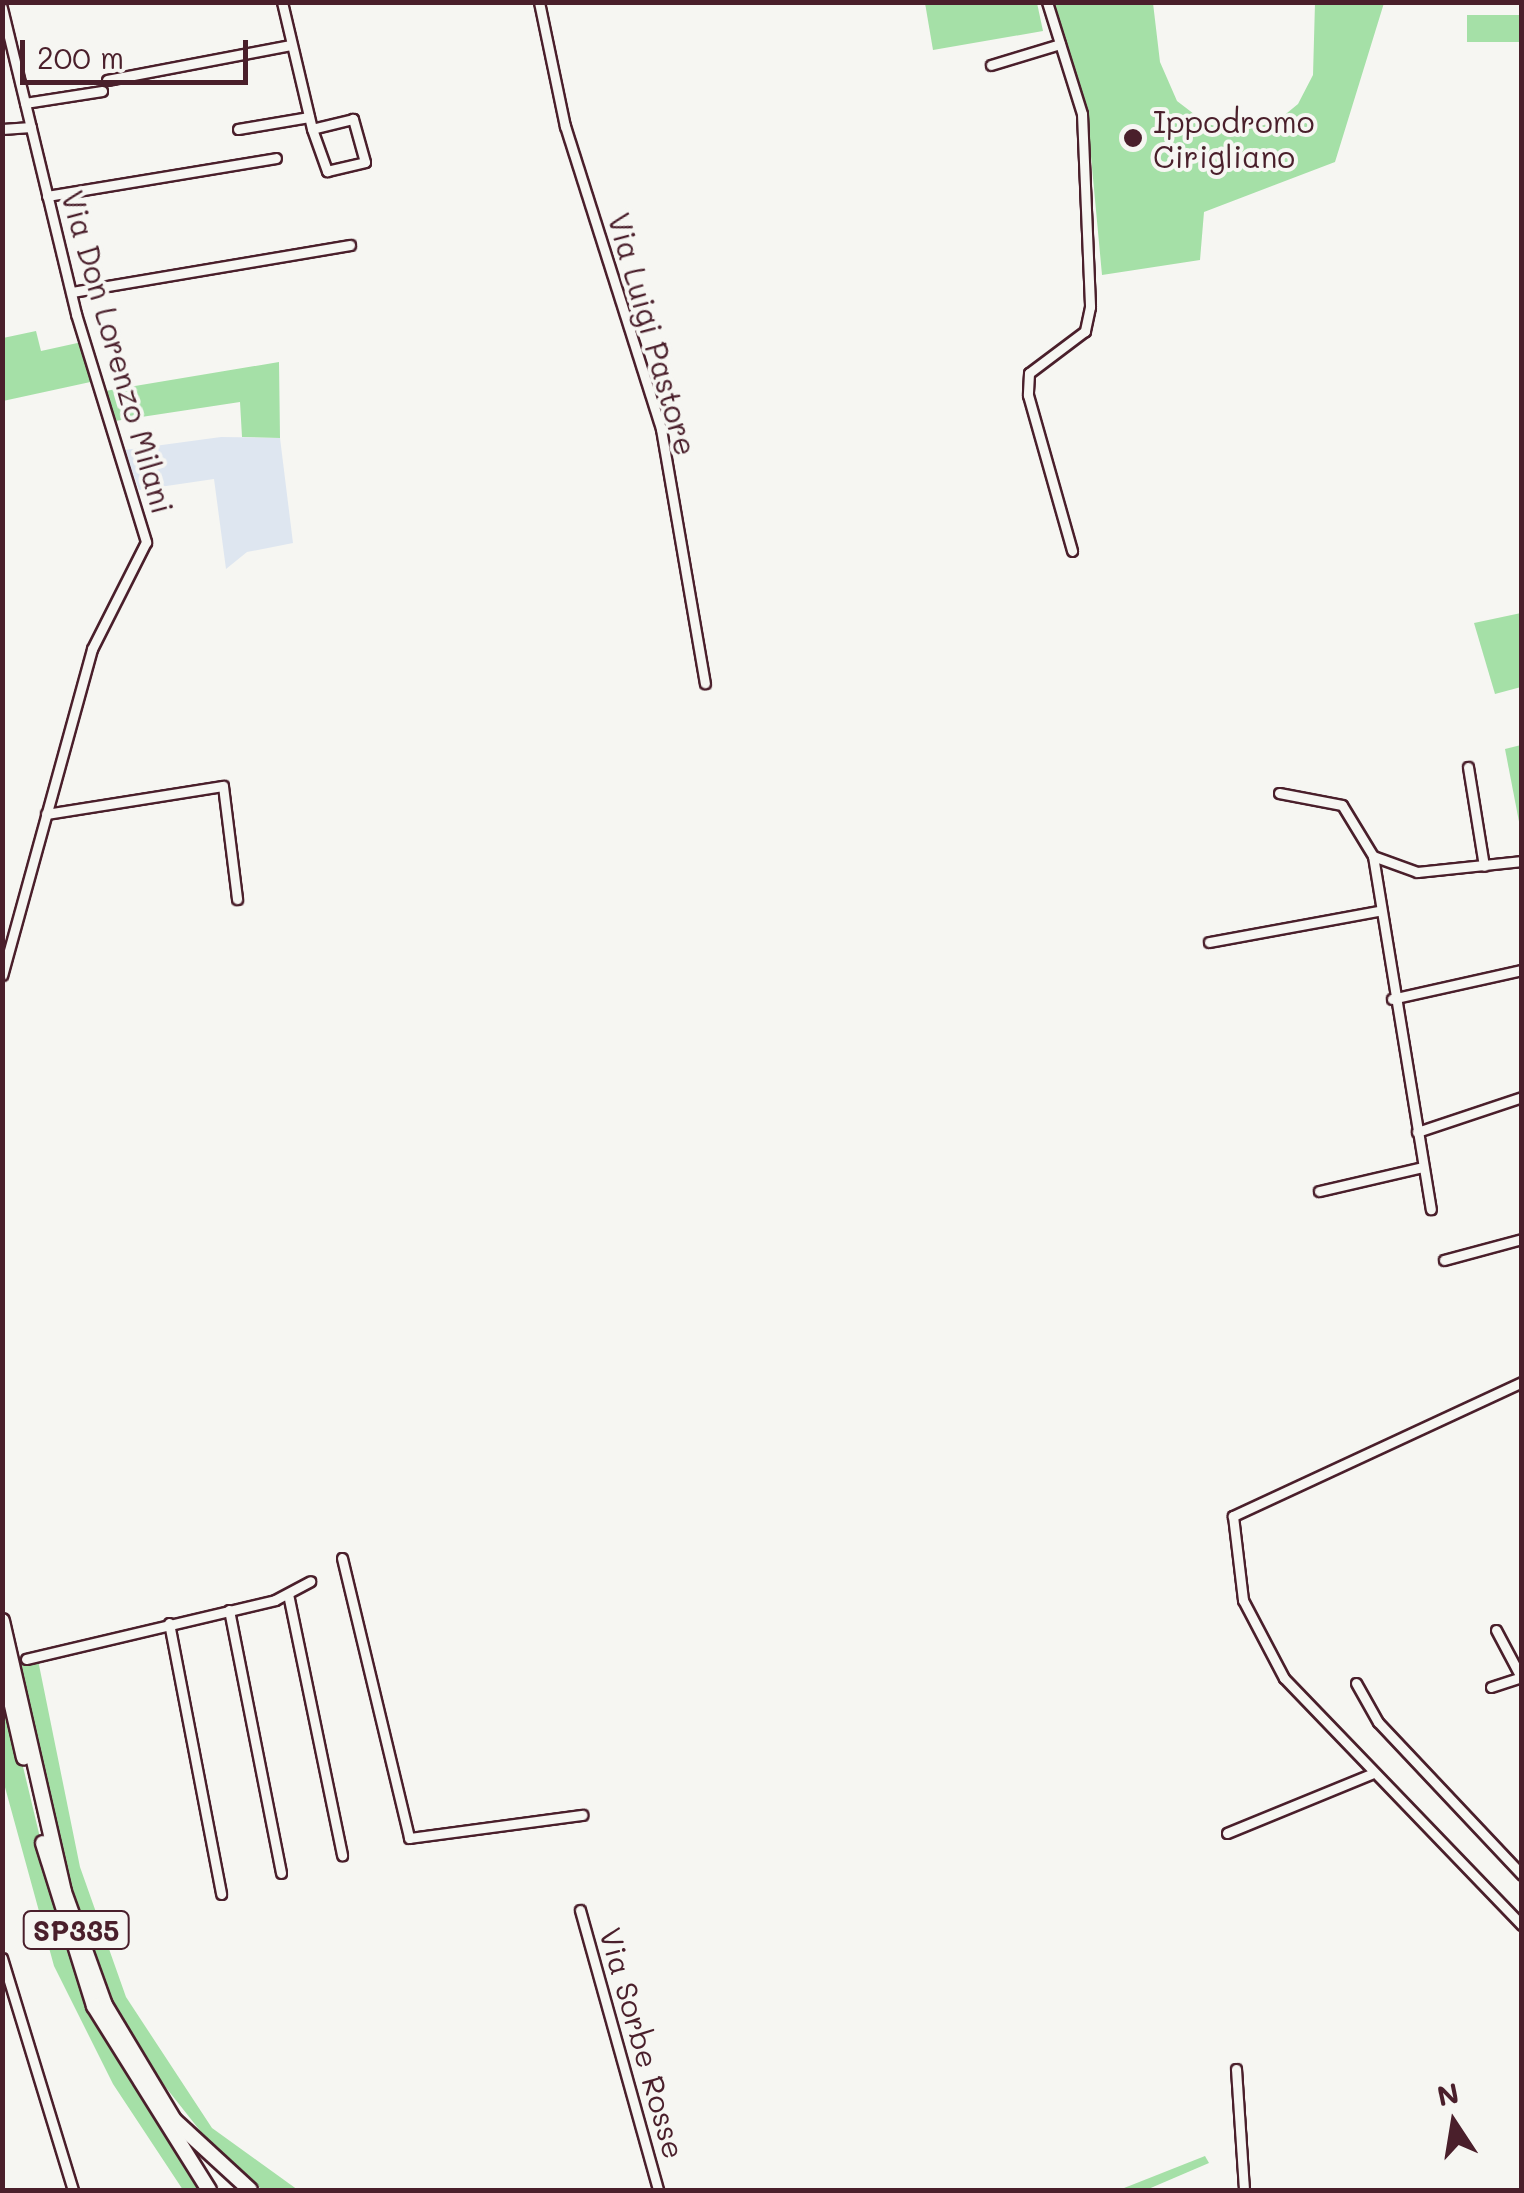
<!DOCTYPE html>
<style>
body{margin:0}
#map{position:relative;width:1524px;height:2193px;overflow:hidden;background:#f6f6f2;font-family:Mali,sans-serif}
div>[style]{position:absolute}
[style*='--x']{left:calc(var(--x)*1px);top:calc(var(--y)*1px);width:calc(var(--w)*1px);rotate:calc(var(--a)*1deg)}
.built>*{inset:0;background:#dee6f0}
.green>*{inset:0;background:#a5e0a7;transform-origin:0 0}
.roads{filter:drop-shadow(2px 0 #4a1f2b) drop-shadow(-2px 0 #4a1f2b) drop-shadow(0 2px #4a1f2b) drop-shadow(0 -2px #4a1f2b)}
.minor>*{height:9px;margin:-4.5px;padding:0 4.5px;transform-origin:4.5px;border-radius:4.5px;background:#f6f6f2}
.highway>*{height:14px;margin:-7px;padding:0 7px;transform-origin:7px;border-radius:7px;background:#f6f6f2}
.dots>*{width:28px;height:28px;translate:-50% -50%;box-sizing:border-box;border:5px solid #f6f6f2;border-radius:50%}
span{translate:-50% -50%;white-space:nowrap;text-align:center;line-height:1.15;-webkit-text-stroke:8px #f6f6f2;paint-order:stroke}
.shield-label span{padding:2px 8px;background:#f6f6f2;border:2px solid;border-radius:8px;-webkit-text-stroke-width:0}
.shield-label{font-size:28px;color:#4a1f2b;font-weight:700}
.poi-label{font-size:30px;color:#4a1f2b}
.left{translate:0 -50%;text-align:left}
.street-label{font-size:30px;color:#4a1f2b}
.frame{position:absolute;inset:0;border:5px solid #4a1f2b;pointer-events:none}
.north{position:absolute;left:1404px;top:2073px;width:100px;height:100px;-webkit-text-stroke:8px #f6f6f2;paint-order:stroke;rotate:348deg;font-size:28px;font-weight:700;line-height:40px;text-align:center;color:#4a1f2b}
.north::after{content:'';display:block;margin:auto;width:35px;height:45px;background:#4a1f2b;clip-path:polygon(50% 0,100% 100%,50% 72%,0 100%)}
.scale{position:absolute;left:20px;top:40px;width:228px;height:45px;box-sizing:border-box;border:5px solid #4a1f2b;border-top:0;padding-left:12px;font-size:30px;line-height:35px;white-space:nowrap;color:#4a1f2b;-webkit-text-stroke:8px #f6f6f2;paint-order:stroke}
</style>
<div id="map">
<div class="built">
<div style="clip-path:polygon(221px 437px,280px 438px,293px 543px,247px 552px,226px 569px,214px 479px,139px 490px,125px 450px)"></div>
</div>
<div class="green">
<div style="clip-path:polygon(925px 3px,1037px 3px,1043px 31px,933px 50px)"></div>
<div style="clip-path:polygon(1054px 3px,1153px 3px,1160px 62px,1177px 101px,1207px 124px,1239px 131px,1276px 122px,1298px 104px,1313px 75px,1315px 3px,1384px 3px,1335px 162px,1204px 212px,1200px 260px,1102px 275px,1089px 135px)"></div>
<div style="left:1521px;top:15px;width:27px;height:54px;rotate:90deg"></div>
<div style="clip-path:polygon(36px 331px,41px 351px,82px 342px,95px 381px,3px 401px,3px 338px)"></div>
<div style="clip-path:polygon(279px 362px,280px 438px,242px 437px,240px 402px,115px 421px,105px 391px)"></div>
<div style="clip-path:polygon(1521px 613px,1521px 687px,1495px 694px,1474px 623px)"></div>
<div style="clip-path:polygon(1521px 745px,1522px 745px,1521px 832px,1505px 749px)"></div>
<div style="clip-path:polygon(38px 1660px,80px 1867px,126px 1997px,212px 2128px,298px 2190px,263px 2190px,224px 2161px,141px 2056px,102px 1979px,68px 1880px,21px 1664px)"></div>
<div style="clip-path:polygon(2px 1679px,67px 1950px,118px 2060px,205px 2190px,183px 2190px,113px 2084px,54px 1966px,3px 1780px)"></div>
<div style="clip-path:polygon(1205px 2156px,1209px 2163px,1146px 2190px,1119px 2190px)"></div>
</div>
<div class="roads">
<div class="minor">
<div style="--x:282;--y:2;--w:130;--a:76.7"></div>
<div style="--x:312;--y:129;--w:45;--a:70.3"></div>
<div style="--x:327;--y:171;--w:39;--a:-13"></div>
<div style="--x:365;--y:162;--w:45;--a:-105.6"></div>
<div style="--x:353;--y:119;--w:42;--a:166.3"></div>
<div style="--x:539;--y:2;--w:127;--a:78.2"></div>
<div style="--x:565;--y:126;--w:318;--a:72.4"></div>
<div style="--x:661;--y:429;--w:258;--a:80.2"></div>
<div style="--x:1047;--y:2;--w:117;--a:72.6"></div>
<div style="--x:1082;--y:114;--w:193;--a:87.6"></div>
<div style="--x:1090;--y:307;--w:25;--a:102"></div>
<div style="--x:1085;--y:331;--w:70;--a:143.1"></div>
<div style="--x:1029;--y:373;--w:22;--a:93"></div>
<div style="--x:1028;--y:395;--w:162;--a:74.2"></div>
<div style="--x:2;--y:8;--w:315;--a:76.4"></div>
<div style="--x:76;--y:314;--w:239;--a:72.9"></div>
<div style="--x:146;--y:542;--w:120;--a:116.8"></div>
<div style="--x:92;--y:649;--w:338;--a:105.4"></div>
<div style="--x:991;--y:65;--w:72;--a:-16.9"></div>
<div style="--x:107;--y:80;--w:187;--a:-10.8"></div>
<div style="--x:25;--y:103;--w:78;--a:-8.9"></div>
<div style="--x:2;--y:129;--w:29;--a:-4"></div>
<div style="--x:238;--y:129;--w:72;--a:-9.6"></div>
<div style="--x:47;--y:196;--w:232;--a:-9.4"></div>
<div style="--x:72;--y:292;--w:282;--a:-9.6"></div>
<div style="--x:1468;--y:767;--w:100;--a:80.8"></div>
<div style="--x:1279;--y:793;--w:64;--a:10.8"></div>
<div style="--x:1342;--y:805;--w:60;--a:58.7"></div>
<div style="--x:1373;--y:856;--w:358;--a:80.7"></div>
<div style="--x:46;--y:814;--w:179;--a:-9"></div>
<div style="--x:223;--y:786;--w:114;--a:82.9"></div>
<div style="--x:1373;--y:856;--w:47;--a:20"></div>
<div style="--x:1417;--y:872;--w:106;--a:-6"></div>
<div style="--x:1209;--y:942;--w:172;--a:-10.4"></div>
<div style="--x:1392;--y:999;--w:133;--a:-12.6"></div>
<div style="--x:1417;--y:1132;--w:111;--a:-18.4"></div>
<div style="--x:1319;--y:1191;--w:107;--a:-13"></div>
<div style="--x:1444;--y:1260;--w:81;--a:-15.1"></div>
<div style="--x:1522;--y:1382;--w:319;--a:155.1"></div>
<div style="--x:1233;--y:1516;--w:85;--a:83.2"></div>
<div style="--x:1243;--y:1600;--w:88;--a:62.3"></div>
<div style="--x:1284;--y:1678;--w:343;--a:46.1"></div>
<div style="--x:342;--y:1558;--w:288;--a:76.5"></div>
<div style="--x:409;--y:1838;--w:175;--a:-7.6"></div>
<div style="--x:288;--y:1594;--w:267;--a:78.3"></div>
<div style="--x:229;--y:1610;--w:268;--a:78.8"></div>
<div style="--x:169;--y:1623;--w:276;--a:79.1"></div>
<div style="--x:1496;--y:1630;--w:53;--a:62"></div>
<div style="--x:26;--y:1659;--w:256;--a:-13.3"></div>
<div style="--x:275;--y:1600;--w:40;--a:-28"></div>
<div style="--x:1356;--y:1683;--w:45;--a:60.6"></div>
<div style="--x:1378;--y:1722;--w:210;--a:46.7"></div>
<div style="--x:1491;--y:1687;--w:33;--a:-18"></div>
<div style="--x:1227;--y:1833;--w:156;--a:-22.3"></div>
<div style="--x:580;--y:1910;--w:291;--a:74.4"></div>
<div style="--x:2;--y:1958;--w:243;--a:73"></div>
<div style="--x:1236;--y:2069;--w:121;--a:86.2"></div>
</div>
<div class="highway">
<div style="--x:2;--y:1621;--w:278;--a:77.1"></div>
<div style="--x:64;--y:1892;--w:120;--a:70.1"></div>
<div style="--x:105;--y:2005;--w:134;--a:59"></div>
<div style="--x:174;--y:2120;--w:103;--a:42.6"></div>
<div style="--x:2;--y:1662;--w:98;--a:77.1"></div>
<div style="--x:43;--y:1843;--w:171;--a:72.6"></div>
<div style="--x:94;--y:2006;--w:217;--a:58"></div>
</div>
</div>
<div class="dots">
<div style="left:1133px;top:138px;background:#4a1f2b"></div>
</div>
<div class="shield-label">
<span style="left:76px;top:1930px">SP335</span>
</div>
<div class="poi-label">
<span class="left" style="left:1153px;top:138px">Ippodromo<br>Cirigliano</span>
</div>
<div class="street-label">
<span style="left:653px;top:334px;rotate:74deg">Via Luigi Pastore</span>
<span style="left:118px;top:352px;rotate:74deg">Via Don Lorenzo Milani</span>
<span style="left:643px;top:2043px;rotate:74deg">Via Sorbe Rosse</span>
</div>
<div class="frame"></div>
<div class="north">N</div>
<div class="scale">200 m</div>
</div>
